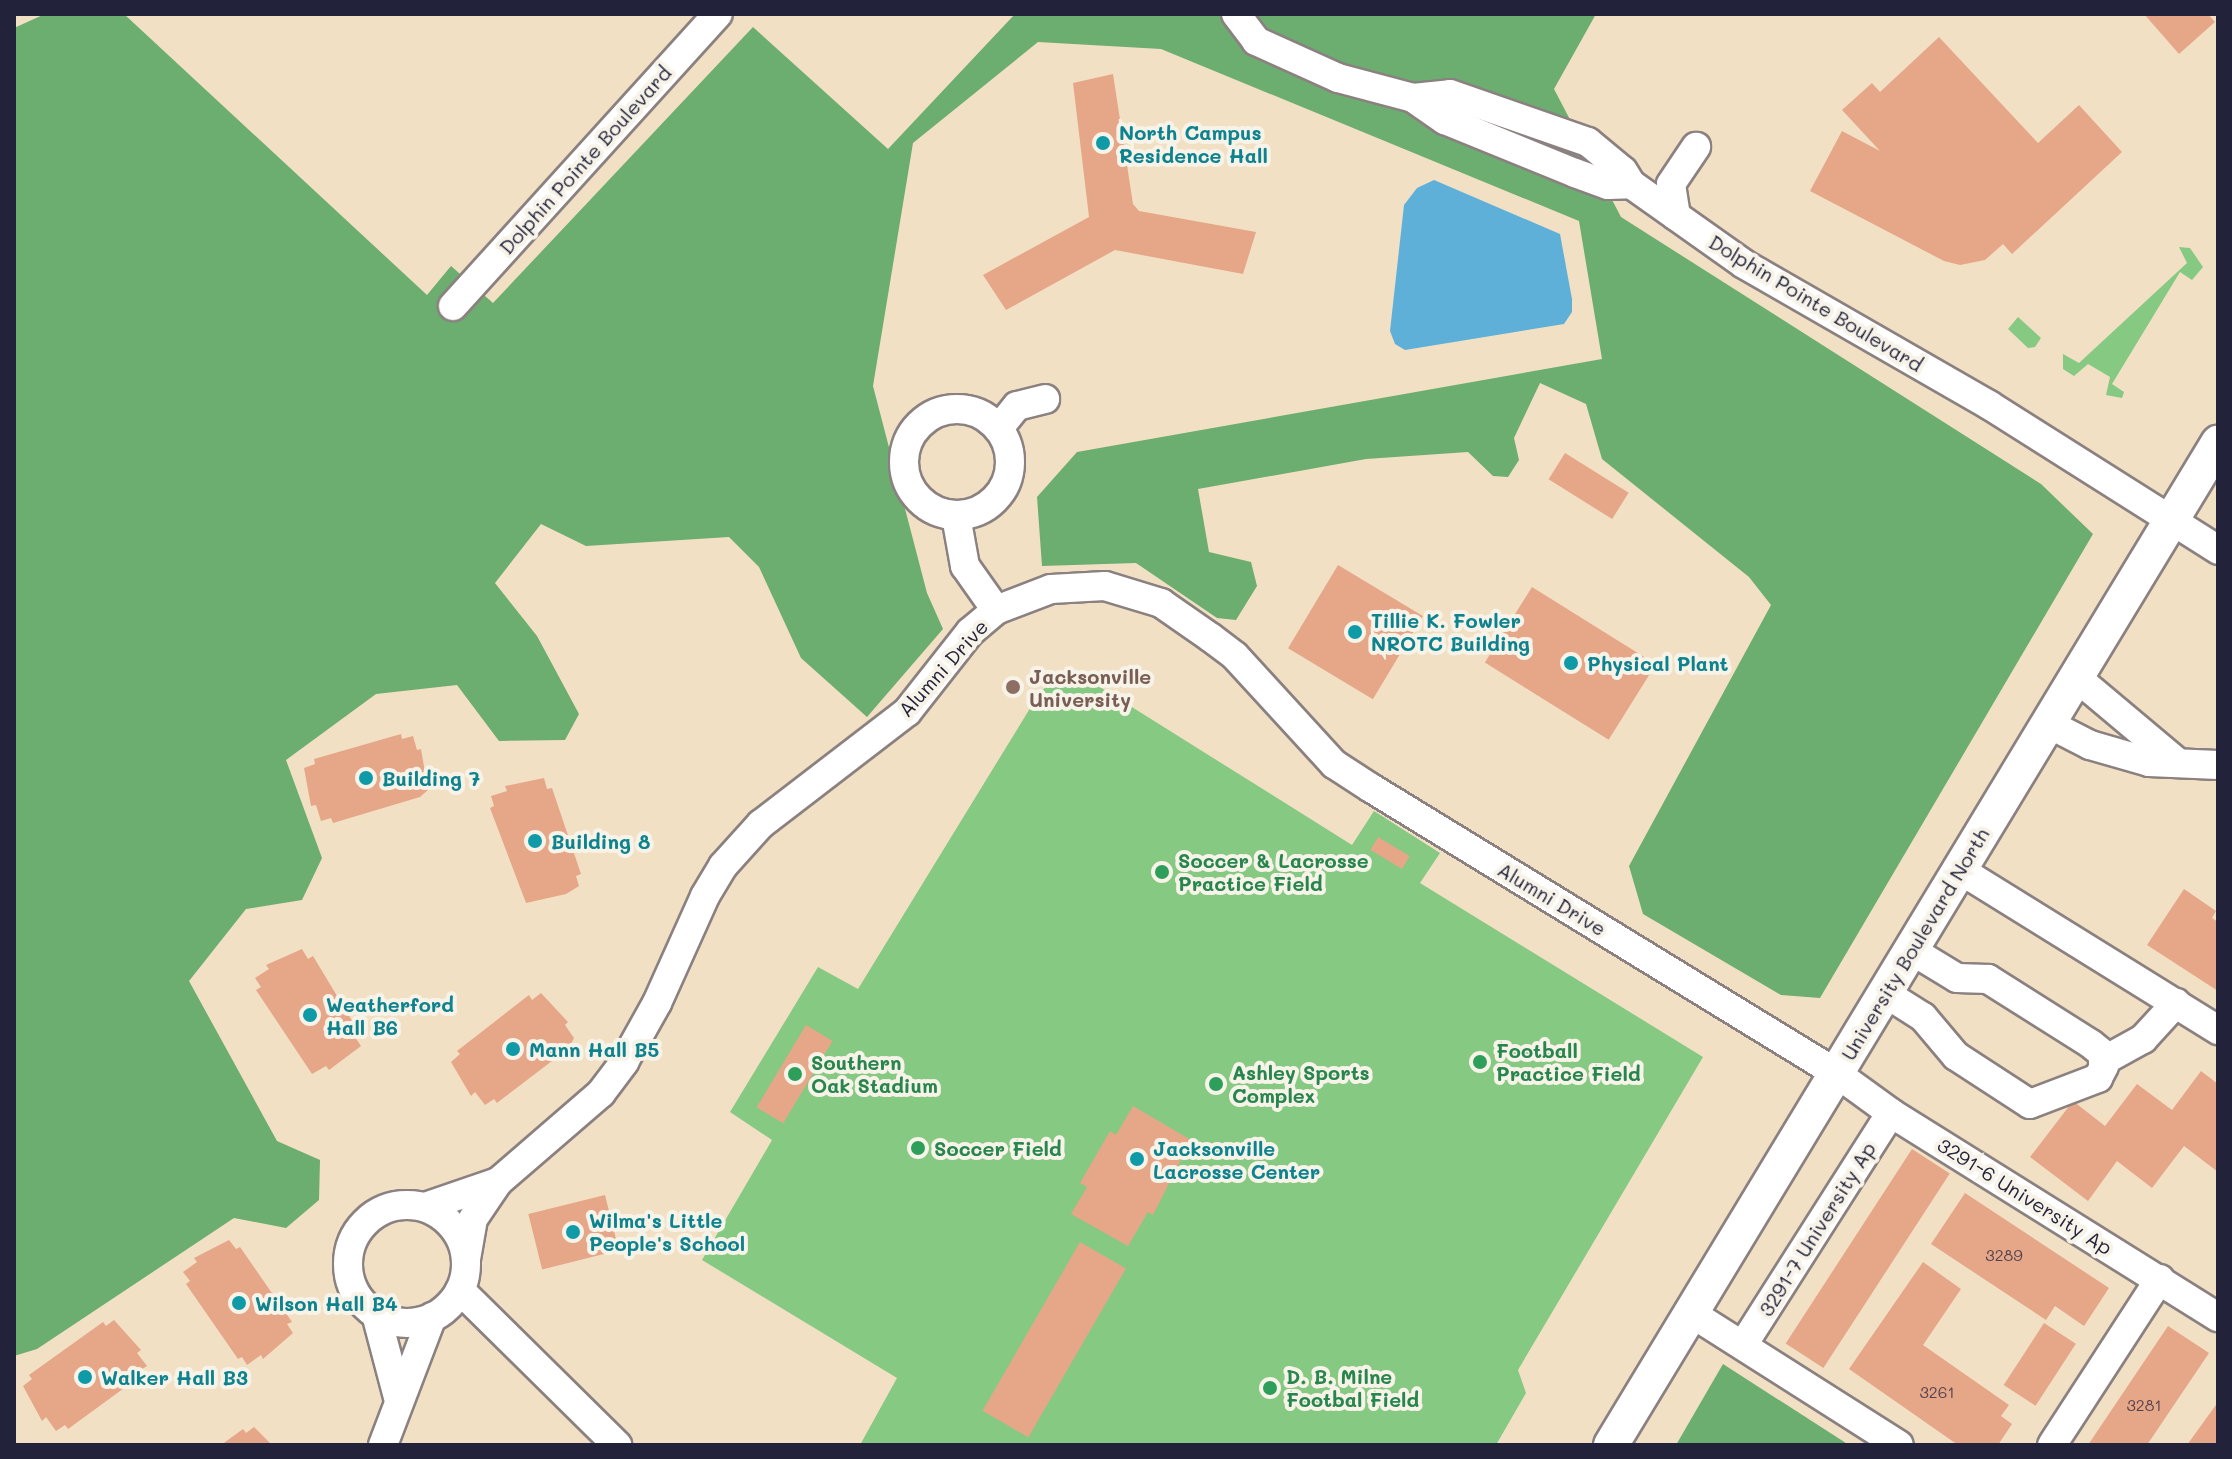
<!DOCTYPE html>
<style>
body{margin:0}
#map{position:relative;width:2232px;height:1459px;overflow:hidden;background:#f2e0c4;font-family:Mali,sans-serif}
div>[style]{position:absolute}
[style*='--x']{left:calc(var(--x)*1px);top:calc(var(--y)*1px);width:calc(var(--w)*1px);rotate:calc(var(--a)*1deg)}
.green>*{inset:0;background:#86c982}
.forest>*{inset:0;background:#6cad70}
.water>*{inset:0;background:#5eb0d9}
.building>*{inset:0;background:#e6a688;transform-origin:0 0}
.roads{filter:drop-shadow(2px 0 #8a8180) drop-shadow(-2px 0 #8a8180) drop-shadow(0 2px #8a8180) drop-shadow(0 -2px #8a8180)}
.minor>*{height:28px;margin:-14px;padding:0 14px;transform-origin:14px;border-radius:14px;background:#fff}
.minor>.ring{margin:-14px;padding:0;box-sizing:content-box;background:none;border:28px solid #fff;border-radius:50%}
.major>*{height:34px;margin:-17px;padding:0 17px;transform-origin:17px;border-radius:17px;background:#fff}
.dots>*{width:22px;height:22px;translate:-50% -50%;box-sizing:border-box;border:4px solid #f7f3e8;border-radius:50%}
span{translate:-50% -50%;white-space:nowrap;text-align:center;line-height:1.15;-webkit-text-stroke:8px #f7f3e8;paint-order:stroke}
.number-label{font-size:16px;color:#53434e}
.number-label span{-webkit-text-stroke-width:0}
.culture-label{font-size:20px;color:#0d838f;font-weight:700}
.left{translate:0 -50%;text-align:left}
.street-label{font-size:20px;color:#22223b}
.education-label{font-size:20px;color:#785e54;font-weight:700}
.leisure-label{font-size:20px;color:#27864d;font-weight:700}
.frame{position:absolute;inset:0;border:16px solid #22223b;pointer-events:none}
</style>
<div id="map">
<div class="green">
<div style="clip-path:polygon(2179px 247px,2190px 248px,2203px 267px,2192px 280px,2180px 272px,2112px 384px,2124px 392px,2122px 398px,2106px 395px,2110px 377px,2088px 364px,2074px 376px,2063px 369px,2063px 354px,2079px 363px,2187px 263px)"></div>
<div style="clip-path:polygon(2018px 317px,2041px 338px,2035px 347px,2028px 348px,2008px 329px)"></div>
<div style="clip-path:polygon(1058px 677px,1084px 677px,1352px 845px,1374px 811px,1440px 853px,1420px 883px,1703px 1057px,1518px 1370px,1526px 1393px,1496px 1445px,860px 1445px,897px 1378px,702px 1260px,772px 1140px,730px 1112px,818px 967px,858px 989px,1040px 692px)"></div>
</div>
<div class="forest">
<div style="clip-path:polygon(45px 14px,124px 14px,427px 295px,451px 266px,493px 303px,753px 27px,888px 149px,1015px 14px,1596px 14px,1554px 89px,1621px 217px,2041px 484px,2093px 534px,1820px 998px,1781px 995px,1643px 914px,1629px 866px,1771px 605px,1749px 577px,1602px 459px,1586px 404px,1540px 383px,1514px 438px,1519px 460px,1508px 477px,1493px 476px,1468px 452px,1366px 459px,1198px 489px,1209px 552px,1251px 562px,1257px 586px,1236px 620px,1217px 618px,1136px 563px,1042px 566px,1037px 497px,1077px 452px,1602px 359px,1579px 221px,1161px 49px,1038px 42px,913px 143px,873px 386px,927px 593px,943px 629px,867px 717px,801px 658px,759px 567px,729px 537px,586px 546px,541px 524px,495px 583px,537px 636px,579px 714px,565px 740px,499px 741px,457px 685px,376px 694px,286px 760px,322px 858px,302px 900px,246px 909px,189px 981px,277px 1141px,320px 1160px,319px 1200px,286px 1228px,234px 1218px,37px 1349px,14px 1356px,14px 28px)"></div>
<div style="clip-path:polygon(1723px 1364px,1849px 1445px,1676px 1445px)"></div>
</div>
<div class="water">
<div style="clip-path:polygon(1434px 180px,1560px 234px,1572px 299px,1572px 312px,1564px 324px,1405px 350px,1395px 344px,1390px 331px,1404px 205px,1417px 188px)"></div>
</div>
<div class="building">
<div style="clip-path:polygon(2144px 14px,2208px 14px,2215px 22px,2179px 54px)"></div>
<div style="clip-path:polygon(1939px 37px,2038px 143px,2079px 105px,2122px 152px,2012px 254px,2003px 244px,1985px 260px,1960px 265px,1944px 261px,1810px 191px,1842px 131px,1880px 151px,1842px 110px,1872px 83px,1880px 92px)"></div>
<div style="clip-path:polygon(1113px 74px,1133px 204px,1139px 211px,1256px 232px,1243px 274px,1115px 250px,1006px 310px,983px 275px,1089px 217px,1073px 83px)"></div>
<div style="left:1565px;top:453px;width:75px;height:31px;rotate:32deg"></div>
<div style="left:1338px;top:565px;width:99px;height:97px;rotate:31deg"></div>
<div style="left:1532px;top:587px;width:146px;height:89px;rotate:32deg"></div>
<div style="clip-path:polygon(401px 734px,402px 739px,413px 736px,417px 750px,421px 749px,428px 790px,420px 797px,333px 823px,331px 818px,321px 821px,316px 805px,311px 806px,304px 768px,315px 764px,314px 759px)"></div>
<div style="clip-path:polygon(544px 778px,547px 789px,552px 788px,581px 874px,576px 876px,579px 886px,566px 894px,526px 903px,490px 808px,494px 806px,491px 796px,507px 791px,505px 786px)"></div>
<div style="left:1378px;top:837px;width:37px;height:15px;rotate:31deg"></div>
<div style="clip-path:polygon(2184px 889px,2216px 911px,2212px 918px,2218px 922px,2218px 991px,2147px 945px)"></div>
<div style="clip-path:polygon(302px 949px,308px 959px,313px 956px,360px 1034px,355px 1037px,361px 1046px,329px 1070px,326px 1066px,312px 1074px,256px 990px,261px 987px,255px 978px,269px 969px,266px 965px)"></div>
<div style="clip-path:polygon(541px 993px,568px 1022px,565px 1025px,574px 1038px,569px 1048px,497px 1103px,494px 1099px,485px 1105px,475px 1092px,471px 1096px,451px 1062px,460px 1054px,457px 1051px,529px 995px,532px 1000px)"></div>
<div style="left:806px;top:1025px;width:31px;height:96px;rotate:31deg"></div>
<div style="clip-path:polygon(2201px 1071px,2218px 1084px,2218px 1172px,2184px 1146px,2152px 1188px,2117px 1161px,2088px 1201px,2030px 1157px,2073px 1101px,2105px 1126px,2137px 1084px,2172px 1110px)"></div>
<div style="clip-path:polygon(1133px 1106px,1191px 1140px,1153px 1215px,1148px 1212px,1128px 1246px,1071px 1214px,1087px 1187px,1080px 1183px,1110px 1131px,1116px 1135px)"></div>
<div style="left:1912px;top:1149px;width:45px;height:232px;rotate:33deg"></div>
<div style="clip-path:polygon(1965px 1193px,2109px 1288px,2084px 1326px,2055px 1306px,2046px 1320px,1931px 1244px)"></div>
<div style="left:605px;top:1195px;width:57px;height:79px;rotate:76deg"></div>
<div style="clip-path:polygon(229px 1240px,236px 1249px,240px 1247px,292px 1322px,287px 1324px,293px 1333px,263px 1359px,261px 1355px,247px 1365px,242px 1357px,238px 1359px,186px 1284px,190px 1281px,183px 1272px,197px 1262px,194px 1258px)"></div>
<div style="left:1080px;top:1242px;width:53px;height:195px;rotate:30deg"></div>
<div style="clip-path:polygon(1923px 1262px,1961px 1289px,1923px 1345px,2009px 1405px,2001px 1416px,2012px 1424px,1998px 1445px,1958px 1445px,1849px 1369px)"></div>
<div style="clip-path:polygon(114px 1320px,141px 1350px,137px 1353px,147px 1366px,139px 1371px,142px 1375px,68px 1429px,65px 1425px,56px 1431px,46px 1417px,42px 1421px,23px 1386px,32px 1379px,29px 1375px,103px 1322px,106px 1326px)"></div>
<div style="left:2044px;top:1323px;width:38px;height:74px;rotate:33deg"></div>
<div style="clip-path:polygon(2168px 1326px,2209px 1353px,2147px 1445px,2088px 1445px)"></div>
<div style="clip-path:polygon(2218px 1402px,2218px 1445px,2187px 1445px)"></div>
<div style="clip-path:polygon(254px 1427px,272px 1445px,221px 1445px,243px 1429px,246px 1433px)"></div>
</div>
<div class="roads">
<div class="minor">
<div style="--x:1236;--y:14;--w:34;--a:53"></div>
<div style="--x:1256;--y:41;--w:90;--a:24.3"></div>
<div style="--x:1338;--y:78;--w:78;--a:14.9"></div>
<div style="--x:1413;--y:98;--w:39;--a:35"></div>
<div style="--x:1445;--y:120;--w:140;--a:22.2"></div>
<div style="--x:1575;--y:173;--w:35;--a:20"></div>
<div style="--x:1608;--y:185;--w:23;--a:-2"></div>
<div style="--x:1631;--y:184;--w:138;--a:35.3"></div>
<div style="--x:1744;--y:264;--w:283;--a:29.9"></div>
<div style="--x:1989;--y:405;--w:271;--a:32.3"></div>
<div style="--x:1413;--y:98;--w:37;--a:-6"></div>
<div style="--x:1450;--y:94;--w:146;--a:19.2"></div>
<div style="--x:1588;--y:142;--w:45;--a:39.6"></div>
<div style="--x:1623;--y:171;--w:15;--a:58"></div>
<div style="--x:1676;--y:216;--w:32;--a:-99"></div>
<div style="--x:1671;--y:184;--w:45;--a:-56"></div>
<div style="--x:453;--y:306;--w:394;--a:-47.8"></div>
<div class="ring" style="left:904px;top:409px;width:78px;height:78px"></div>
<div style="--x:999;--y:428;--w:28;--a:-51"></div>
<div style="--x:1017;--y:406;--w:29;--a:-14"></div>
<div style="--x:956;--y:516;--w:51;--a:79.8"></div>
<div style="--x:965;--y:566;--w:54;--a:54.8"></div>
<div style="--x:2077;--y:678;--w:131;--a:40"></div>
<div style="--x:2049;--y:724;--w:46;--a:27.1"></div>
<div style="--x:2090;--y:745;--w:61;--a:16.1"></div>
<div style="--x:2149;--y:762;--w:69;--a:2.5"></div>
<div style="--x:1960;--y:870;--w:304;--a:31.8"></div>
<div style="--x:1885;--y:993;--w:45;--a:32.3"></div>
<div style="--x:1923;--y:1017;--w:51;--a:49.8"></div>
<div style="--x:1956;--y:1056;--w:88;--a:33"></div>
<div style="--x:2030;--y:1104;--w:73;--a:-20.9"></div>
<div style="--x:2098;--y:1078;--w:13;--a:-63"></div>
<div style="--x:2104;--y:1066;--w:13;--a:-99"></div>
<div style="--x:2102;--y:1053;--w:14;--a:-141"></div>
<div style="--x:2091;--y:1044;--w:122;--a:-147.7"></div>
<div style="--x:1988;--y:979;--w:31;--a:-178"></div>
<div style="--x:1957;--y:978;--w:54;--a:-148.7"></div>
<div style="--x:2103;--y:1061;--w:46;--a:-28.8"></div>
<div style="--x:2143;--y:1039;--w:49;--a:-47.5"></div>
<div class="ring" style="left:348px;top:1205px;width:90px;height:90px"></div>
<div style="--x:425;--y:1207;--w:77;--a:-18.9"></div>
<div style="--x:466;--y:1259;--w:41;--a:-80.1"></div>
<div style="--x:473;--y:1219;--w:45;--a:-56"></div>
<div style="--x:498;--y:1182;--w:136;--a:-40.8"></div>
<div style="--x:601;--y:1093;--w:39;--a:-53"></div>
<div style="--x:624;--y:1062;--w:68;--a:-60.8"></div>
<div style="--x:657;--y:1003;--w:117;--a:-65.8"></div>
<div style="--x:705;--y:896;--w:35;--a:-59"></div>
<div style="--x:723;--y:866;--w:57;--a:-47.9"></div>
<div style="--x:761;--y:824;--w:184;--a:-37.5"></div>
<div style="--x:907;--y:712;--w:102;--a:-51.8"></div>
<div style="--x:970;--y:632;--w:34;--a:-40"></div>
<div style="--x:996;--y:610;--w:59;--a:-20.9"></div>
<div style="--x:1051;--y:589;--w:54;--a:-3.2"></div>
<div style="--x:1105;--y:586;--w:59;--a:16.9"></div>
<div style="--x:1161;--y:603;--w:60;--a:34.8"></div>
<div style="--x:1210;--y:637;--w:31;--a:37"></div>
<div style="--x:1235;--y:656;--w:147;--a:47.5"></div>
<div style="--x:1334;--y:764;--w:44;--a:33"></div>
<div style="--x:1371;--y:788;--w:545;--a:31.5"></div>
<div style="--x:1836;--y:1073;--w:68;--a:36"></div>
<div style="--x:1891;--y:1113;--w:385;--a:32"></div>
<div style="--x:460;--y:1290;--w:221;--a:44.6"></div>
<div style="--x:1691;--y:1313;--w:246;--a:32.4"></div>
<div style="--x:376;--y:1314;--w:86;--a:75.2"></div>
<div style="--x:1743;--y:1345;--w:275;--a:-57.5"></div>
<div style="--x:383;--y:1445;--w:137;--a:-69.1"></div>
<div style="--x:2052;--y:1445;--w:198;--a:-57"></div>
</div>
<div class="major">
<div style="--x:1611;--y:1445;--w:1172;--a:-58.79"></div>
</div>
</div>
<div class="dots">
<div style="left:1103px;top:143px;background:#0f9aa8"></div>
<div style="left:1355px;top:632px;background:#0f9aa8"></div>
<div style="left:1571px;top:663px;background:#0f9aa8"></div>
<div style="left:1013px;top:687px;background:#8d6e63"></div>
<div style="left:366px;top:778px;background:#0f9aa8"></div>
<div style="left:535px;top:841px;background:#0f9aa8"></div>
<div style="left:1162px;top:872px;background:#2e9e5b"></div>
<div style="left:310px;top:1015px;background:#0f9aa8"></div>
<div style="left:513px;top:1049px;background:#0f9aa8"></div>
<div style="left:1480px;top:1062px;background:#2e9e5b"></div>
<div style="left:795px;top:1074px;background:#2e9e5b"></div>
<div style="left:1216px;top:1084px;background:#2e9e5b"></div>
<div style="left:918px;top:1148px;background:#2e9e5b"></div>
<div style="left:1137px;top:1159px;background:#0f9aa8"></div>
<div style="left:573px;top:1232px;background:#0f9aa8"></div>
<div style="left:239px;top:1303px;background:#0f9aa8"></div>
<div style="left:85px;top:1377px;background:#0f9aa8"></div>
<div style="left:1270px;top:1388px;background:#2e9e5b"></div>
</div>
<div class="number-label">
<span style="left:2004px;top:1255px">3289</span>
<span style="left:1937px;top:1392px">3261</span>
<span style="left:2144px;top:1405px">3281</span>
</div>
<div class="culture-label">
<span class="left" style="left:1119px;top:144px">North Campus<br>Residence Hall</span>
<span class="left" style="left:1371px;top:632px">Tillie K. Fowler<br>NROTC Building</span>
<span class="left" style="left:1587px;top:663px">Physical Plant</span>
<span class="left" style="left:382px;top:778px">Building 7</span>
<span class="left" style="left:551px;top:841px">Building 8</span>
<span class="left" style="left:326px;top:1016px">Weatherford<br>Hall B6</span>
<span class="left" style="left:529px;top:1049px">Mann Hall B5</span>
<span class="left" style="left:1153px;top:1160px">Jacksonville<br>Lacrosse Center</span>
<span class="left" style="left:589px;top:1232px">Wilma's Little<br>People's School</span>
<span class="left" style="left:255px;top:1303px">Wilson Hall B4</span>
<span class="left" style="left:101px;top:1377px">Walker Hall B3</span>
</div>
<div class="street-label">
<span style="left:585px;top:160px;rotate:-48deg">Dolphin Pointe Boulevard</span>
<span style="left:1816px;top:303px;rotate:31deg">Dolphin Pointe Boulevard</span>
<span style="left:943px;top:668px;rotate:-48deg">Alumni Drive</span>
<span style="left:1552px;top:899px;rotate:31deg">Alumni Drive</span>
<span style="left:1915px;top:944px;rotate:-59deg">University Boulevard North</span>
<span style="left:2025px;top:1196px;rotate:32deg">3291-6 University Ap</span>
<span style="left:1817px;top:1229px;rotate:-58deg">3291-7 University Ap</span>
</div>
<div class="education-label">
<span class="left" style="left:1029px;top:688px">Jacksonville<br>University</span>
</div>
<div class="leisure-label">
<span class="left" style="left:1178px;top:872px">Soccer &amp; Lacrosse<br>Practice Field</span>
<span class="left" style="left:1496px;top:1062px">Football<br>Practice Field</span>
<span class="left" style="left:811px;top:1074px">Southern<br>Oak Stadium</span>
<span class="left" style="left:1232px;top:1084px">Ashley Sports<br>Complex</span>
<span class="left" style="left:934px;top:1148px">Soccer Field</span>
<span class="left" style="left:1286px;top:1388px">D. B. Milne<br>Footbal Field</span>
</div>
<div class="frame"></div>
</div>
